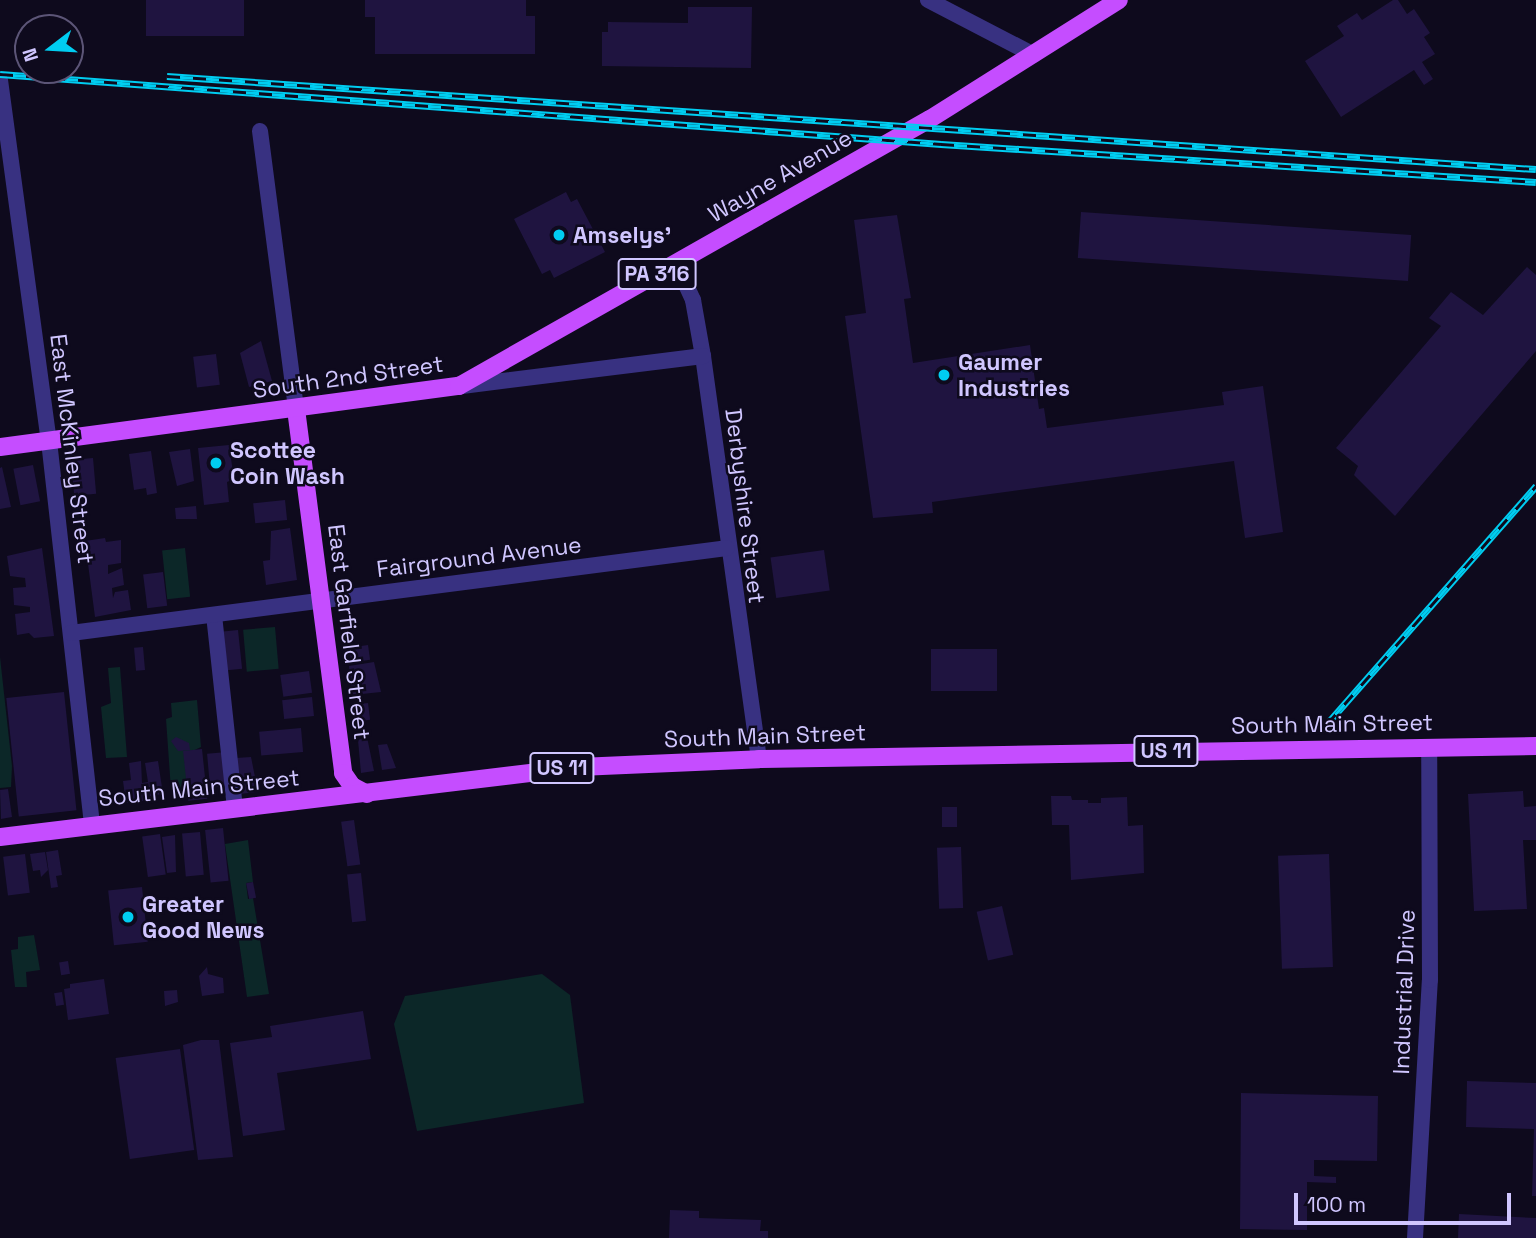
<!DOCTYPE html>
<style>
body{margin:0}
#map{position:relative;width:1536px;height:1238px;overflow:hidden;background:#0e0a1d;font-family:"Space Grotesk",sans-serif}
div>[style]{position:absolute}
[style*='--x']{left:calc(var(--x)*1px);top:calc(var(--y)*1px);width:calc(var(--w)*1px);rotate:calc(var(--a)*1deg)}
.green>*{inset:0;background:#0c2728;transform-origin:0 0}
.building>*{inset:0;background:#1f1440;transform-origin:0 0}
.minor>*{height:16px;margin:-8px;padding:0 8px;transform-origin:8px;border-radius:8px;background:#383181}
.major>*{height:18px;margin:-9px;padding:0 9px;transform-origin:9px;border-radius:9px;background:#c54dff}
.rail>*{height:7px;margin-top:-3.5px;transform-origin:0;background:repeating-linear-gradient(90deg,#0e0a1d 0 13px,#00cdf1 0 26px);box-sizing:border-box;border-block:2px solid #00cdf1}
.dots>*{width:19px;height:19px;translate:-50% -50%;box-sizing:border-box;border:4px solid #0e0a1d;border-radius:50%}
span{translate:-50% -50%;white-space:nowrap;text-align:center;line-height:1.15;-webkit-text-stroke:5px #0e0a1d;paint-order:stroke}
.shield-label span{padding:2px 5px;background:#0e0a1d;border:2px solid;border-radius:5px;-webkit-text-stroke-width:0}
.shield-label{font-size:21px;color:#d0c6ff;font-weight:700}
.street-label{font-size:23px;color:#d0c6ff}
.poi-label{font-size:23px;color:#d0c6ff;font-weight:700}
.left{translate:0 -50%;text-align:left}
.north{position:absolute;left:14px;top:14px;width:70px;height:70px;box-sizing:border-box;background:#0e0a1d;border:2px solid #5c5577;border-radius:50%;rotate:253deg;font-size:19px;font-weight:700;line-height:28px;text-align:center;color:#d0c6ff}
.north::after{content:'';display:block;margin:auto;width:24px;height:32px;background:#00cdf1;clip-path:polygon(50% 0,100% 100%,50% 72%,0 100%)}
.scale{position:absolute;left:1294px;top:1193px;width:217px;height:32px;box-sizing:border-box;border:4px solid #d0c6ff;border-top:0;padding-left:9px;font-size:21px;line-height:24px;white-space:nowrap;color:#d0c6ff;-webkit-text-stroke:5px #0e0a1d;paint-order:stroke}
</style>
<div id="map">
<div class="green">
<div style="left:185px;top:548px;width:49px;height:23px;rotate:84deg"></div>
<div style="left:275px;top:627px;width:42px;height:32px;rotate:85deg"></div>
<div style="clip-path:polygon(0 657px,12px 766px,11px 787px,0 788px)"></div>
<div style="clip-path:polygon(120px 667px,127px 757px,106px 758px,101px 707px,111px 703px,108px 668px)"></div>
<div style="clip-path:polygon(197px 700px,201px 747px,184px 755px,188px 789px,171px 790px,166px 719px,172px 717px,171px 703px)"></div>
<div style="clip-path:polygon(248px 840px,253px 882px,246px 883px,248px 899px,253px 898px,269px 994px,247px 997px,225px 844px)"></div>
<div style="clip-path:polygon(34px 935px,40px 970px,26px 972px,27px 987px,15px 987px,11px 950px,18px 949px,18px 937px)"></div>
<div style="clip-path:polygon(542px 974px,570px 995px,584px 1103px,417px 1131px,394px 1024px,405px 996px)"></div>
</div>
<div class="building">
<div style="left:146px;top:0;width:98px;height:36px"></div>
<div style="clip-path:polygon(365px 0,526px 0,526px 16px,535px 16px,535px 54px,375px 54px,375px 17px,365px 17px)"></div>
<div style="clip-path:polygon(1393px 0,1398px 0,1407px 14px,1414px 9px,1430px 33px,1424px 37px,1435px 54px,1422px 62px,1433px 79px,1424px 85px,1414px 70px,1341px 117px,1305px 61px,1344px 36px,1337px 26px,1357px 13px,1362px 20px)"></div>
<div style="clip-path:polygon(688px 7px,752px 7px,751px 68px,602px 66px,602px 32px,608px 32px,608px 22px,688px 23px)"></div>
<div style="clip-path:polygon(566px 192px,571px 202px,577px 199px,605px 252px,554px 278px,550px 270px,542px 274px,514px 219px)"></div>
<div style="left:1081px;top:212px;width:331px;height:46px;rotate:4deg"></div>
<div style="clip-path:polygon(897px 215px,911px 298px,904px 299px,913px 363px,1030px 345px,1039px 409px,1044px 408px,1047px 428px,1224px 405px,1222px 392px,1263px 386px,1283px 532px,1245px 538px,1234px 461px,932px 502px,933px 513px,873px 518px,845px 316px,866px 313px,854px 220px)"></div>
<div style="clip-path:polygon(1527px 267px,1536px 275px,1536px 351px,1395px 516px,1354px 475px,1358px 466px,1336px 448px,1441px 326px,1429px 318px,1451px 292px,1483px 315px)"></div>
<div style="clip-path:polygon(261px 341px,272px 381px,249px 387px,240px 353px)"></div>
<div style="left:216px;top:354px;width:31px;height:23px;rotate:83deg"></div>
<div style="clip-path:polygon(229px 445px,234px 479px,227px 482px,229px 502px,204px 505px,198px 448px)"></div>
<div style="clip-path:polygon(190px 449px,194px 481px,177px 486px,169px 452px)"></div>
<div style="clip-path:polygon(151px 451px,157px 493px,147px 495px,146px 488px,134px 490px,129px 454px)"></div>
<div style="left:93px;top:458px;width:36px;height:22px;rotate:85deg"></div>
<div style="left:33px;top:465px;width:37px;height:20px;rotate:79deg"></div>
<div style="clip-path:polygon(2px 467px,11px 507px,0 509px,0 468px)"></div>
<div style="left:285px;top:500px;width:20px;height:32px;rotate:84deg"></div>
<div style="clip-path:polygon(196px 506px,197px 519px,176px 519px,175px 508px)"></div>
<div style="clip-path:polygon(290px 528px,297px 580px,266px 585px,263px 561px,270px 560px,271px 531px)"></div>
<div style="clip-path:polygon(105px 538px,106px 542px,121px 540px,121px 563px,108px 565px,108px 574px,122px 568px,124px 585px,112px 588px,113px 598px,115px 592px,128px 590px,131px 610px,95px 617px,85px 541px)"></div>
<div style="clip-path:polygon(42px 548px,54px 636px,34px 638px,29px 633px,17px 635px,15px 614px,30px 612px,30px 607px,14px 605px,13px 588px,26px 587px,25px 578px,10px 576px,7px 556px)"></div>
<div style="left:824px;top:550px;width:41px;height:54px;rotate:82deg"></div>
<div style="left:163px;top:572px;width:34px;height:20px;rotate:83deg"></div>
<div style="left:238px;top:630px;width:39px;height:15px;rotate:84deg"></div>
<div style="left:368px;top:645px;width:15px;height:19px;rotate:82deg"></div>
<div style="left:143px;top:647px;width:23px;height:9px;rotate:85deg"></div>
<div style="left:931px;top:649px;width:66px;height:42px"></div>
<div style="clip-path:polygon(374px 662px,381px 692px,352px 695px,349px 666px)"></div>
<div style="left:309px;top:671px;width:22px;height:29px;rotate:82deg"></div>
<div style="left:64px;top:692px;width:119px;height:58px;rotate:84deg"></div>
<div style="left:312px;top:697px;width:19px;height:30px;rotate:84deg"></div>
<div style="left:368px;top:703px;width:17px;height:15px;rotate:83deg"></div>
<div style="left:301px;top:728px;width:24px;height:42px;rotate:85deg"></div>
<div style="clip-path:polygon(176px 737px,189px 743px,190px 750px,178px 751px,171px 741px)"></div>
<div style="clip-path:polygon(367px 737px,374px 771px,361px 773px,358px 740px)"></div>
<div style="clip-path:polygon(387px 744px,396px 768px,382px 770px,378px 745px)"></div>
<div style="left:202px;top:749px;width:50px;height:19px;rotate:84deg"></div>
<div style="left:227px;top:752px;width:34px;height:20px;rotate:85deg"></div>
<div style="clip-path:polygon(251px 757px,258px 792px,239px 794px,236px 758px)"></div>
<div style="clip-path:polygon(141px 761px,142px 783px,148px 782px,145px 763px,158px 761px,163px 794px,150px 796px,148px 782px,148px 800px,126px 803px,123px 781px,131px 780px,129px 763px)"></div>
<div style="clip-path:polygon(8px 789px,12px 817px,1px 819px,0 790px)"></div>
<div style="clip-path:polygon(1523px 791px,1524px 807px,1536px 806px,1536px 840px,1523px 840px,1527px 909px,1474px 911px,1468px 794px)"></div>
<div style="clip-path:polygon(1051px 796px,1071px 796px,1072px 800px,1088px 800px,1088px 803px,1101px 803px,1101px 798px,1127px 797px,1128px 826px,1143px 825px,1144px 873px,1071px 880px,1069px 825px,1052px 825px)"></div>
<div style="left:942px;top:807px;width:15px;height:20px"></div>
<div style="left:354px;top:820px;width:45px;height:13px;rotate:82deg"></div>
<div style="left:223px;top:828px;width:53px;height:18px;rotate:84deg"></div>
<div style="left:200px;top:832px;width:43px;height:18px;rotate:85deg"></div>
<div style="left:160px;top:834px;width:41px;height:18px;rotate:82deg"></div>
<div style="clip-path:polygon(175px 835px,176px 872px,167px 873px,162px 837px)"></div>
<div style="left:961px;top:847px;width:61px;height:24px;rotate:88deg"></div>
<div style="clip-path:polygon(58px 850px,62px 875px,56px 876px,58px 887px,51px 888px,46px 852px)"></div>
<div style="clip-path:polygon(45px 852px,48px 870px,41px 877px,40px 870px,33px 871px,30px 854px)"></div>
<div style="left:25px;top:854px;width:39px;height:22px;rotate:83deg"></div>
<div style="left:1329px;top:854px;width:113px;height:51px;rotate:88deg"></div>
<div style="left:361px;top:873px;width:48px;height:14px;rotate:84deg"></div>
<div style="left:253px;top:882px;width:16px;height:7px;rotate:79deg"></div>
<div style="left:142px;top:887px;width:55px;height:34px;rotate:84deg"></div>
<div style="left:1002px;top:906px;width:50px;height:26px;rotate:77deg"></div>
<div style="left:68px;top:961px;width:13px;height:9px;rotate:81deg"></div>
<div style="clip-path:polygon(207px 967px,208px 974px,223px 978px,224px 993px,202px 996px,199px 976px)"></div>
<div style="clip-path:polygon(104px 979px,109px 1014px,68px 1020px,64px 989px,70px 988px,70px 984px)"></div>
<div style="clip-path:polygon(177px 990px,178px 1002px,165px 1006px,164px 991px)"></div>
<div style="left:62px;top:992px;width:13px;height:8px;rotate:81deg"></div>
<div style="clip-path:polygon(363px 1011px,371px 1059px,277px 1073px,285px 1130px,243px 1136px,230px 1043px,272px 1037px,270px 1026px)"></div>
<div style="clip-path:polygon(201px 1040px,219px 1040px,233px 1157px,198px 1160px,183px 1045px)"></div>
<div style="left:180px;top:1049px;width:102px;height:65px;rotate:82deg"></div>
<div style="clip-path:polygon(1467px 1081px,1536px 1083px,1536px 1196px,1532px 1196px,1534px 1129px,1466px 1127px)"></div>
<div style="clip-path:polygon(1241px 1093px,1378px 1096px,1377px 1161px,1314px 1160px,1314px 1176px,1336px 1177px,1336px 1183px,1307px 1182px,1307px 1230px,1240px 1229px)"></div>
<div style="clip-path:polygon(670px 1210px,699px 1211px,699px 1218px,761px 1220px,760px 1231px,768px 1231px,768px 1238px,669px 1238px)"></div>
<div style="clip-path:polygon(1459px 1214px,1536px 1218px,1536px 1238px,1458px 1238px)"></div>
</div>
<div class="minor">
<div style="--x:928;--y:0;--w:119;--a:27.4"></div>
<div style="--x:0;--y:80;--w:364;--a:82.3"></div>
<div style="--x:49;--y:441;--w:386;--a:83.6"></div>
<div style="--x:260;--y:131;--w:280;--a:82.6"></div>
<div style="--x:676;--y:263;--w:41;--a:65.3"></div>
<div style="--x:693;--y:300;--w:57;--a:79.9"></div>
<div style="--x:703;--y:356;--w:407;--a:82.1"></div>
<div style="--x:462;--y:386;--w:243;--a:-7.1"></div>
<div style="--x:214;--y:615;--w:194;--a:83.8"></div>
<div style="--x:71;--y:633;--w:661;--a:-7.38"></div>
<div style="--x:1415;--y:1238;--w:258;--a:-86.7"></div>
<div style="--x:1430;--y:980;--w:233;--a:-90.2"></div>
</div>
<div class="major">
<div style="--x:296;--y:409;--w:367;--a:82.6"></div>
<div style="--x:343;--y:773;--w:16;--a:55"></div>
<div style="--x:352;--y:786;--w:17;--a:28"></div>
<div style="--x:0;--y:447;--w:463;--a:-7.6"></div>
<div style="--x:459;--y:386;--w:541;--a:-29.55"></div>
<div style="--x:930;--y:119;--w:223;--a:-32.2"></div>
<div style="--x:0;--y:837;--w:583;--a:-6.89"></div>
<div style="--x:579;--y:767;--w:180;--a:-2.5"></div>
<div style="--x:759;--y:759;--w:777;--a:-0.96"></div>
</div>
<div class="rail">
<div style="--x:0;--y:74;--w:944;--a:4.25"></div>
<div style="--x:941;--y:144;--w:596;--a:3.65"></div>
<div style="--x:167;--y:76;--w:1372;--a:3.89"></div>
<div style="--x:1327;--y:724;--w:317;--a:-48.7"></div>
</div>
<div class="dots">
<div style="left:559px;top:235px;background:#00cdf1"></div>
<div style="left:944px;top:375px;background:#00cdf1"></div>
<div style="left:216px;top:463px;background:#00cdf1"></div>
<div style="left:128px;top:917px;background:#00cdf1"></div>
</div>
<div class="shield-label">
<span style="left:657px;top:274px">PA 316</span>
<span style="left:1166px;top:751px">US 11</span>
<span style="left:562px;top:768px">US 11</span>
</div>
<div class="street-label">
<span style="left:780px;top:176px;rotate:-30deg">Wayne Avenue</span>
<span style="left:348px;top:377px;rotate:-8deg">South 2nd Street</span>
<span style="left:72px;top:449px;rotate:83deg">East McKinley Street</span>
<span style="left:745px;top:506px;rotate:83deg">Derbyshire Street</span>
<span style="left:479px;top:557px;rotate:-7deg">Fairground Avenue</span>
<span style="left:349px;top:632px;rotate:83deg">East Garfield Street</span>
<span style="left:1332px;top:724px;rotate:-1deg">South Main Street</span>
<span style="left:765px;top:736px;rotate:-2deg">South Main Street</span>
<span style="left:199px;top:788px;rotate:-6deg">South Main Street</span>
<span style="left:1404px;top:992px;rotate:-88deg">Industrial Drive</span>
</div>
<div class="poi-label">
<span class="left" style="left:573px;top:235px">Amselys'</span>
<span class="left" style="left:958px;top:375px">Gaumer<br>Industries</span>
<span class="left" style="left:230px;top:463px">Scottee<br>Coin Wash</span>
<span class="left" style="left:142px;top:917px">Greater<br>Good News</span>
</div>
<div class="north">N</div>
<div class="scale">100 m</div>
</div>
